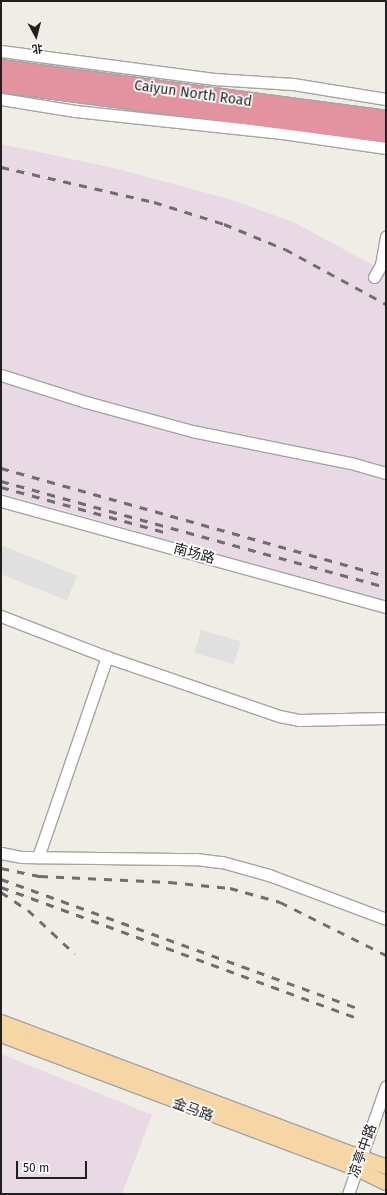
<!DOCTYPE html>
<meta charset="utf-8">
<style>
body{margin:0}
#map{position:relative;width:387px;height:1195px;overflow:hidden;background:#f0ede7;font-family:"Fira Sans","Noto Sans SC",sans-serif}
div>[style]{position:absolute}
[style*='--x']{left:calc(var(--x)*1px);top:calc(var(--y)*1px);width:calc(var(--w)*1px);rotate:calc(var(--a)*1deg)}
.industrial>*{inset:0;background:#e8d9e5}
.parking>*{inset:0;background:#e0e0e0;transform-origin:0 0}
.roads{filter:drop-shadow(1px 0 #a4a4a4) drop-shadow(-1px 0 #a4a4a4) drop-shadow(0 1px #a4a4a4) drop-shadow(0 -1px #a4a4a4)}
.minor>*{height:11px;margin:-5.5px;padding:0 5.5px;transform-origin:5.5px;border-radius:5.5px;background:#fff}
.major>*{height:14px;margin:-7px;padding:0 7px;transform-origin:7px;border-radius:7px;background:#f7d6a5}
.highway>*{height:16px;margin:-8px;padding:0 8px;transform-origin:8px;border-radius:8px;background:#e2939f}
.rail>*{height:3px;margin-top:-1.5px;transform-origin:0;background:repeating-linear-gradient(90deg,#6e6e6e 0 8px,transparent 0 16px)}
span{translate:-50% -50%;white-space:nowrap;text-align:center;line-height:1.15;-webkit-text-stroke:3.5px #fff;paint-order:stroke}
.street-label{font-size:14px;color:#202020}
.frame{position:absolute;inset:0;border:2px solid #202020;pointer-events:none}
.north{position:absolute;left:16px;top:16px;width:40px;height:40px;-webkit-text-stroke:3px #fff;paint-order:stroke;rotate:173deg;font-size:11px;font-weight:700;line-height:16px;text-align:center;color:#202020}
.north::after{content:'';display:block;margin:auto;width:14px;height:18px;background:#202020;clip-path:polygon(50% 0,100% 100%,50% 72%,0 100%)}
.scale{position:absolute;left:16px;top:1161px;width:71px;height:18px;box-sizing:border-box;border:2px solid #202020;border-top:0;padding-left:5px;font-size:12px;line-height:14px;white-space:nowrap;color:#202020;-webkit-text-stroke:3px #fff;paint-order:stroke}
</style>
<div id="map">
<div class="industrial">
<div style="clip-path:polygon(1px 144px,114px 168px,229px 199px,293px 222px,386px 272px,386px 601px,1px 493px)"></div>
<div style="clip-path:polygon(1px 1054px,152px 1115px,122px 1194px,1px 1194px)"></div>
</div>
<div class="parking">
<div style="left:1px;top:545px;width:82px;height:27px;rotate:22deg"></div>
<div style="left:201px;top:630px;width:41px;height:24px;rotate:16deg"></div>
</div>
<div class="roads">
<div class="minor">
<div style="--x:1;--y:51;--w:215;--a:7.5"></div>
<div style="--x:214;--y:79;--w:79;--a:3.6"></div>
<div style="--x:293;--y:84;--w:94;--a:9.2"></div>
<div style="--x:1;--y:99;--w:75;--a:9.2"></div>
<div style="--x:75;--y:111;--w:208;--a:6.1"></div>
<div style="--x:282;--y:133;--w:105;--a:8.2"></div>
<div style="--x:374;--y:277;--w:14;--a:-60"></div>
<div style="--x:381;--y:265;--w:29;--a:-80"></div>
<div style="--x:1;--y:375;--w:89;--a:17.6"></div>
<div style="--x:86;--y:402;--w:110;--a:15.3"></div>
<div style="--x:192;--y:431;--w:162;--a:11.4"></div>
<div style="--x:351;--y:463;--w:36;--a:16"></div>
<div style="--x:1;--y:501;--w:399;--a:15.4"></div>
<div style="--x:1;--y:616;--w:114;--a:21.1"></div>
<div style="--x:107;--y:657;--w:182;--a:18.9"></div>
<div style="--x:279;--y:716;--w:20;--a:11"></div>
<div style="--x:299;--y:720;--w:87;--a:-1.3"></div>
<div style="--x:1;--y:853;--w:20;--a:11"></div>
<div style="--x:21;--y:857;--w:175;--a:0.7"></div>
<div style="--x:196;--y:859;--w:26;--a:7"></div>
<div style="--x:222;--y:862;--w:49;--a:15.5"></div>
<div style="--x:269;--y:875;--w:125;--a:20.6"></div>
<div style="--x:38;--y:857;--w:212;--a:-71"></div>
<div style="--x:348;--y:1194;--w:114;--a:-70.6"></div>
</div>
<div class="major">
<div style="--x:1;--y:1022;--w:411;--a:20.6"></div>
<div style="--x:1;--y:1035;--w:380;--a:20.6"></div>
<div style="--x:357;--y:1169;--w:32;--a:26"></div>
</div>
<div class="highway">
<div style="--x:1;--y:68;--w:388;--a:7.5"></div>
<div style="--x:1;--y:84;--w:388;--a:7.5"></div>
</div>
</div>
<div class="rail">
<div style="--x:1;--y:167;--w:157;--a:12.9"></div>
<div style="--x:154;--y:202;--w:73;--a:17.4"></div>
<div style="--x:224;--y:224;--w:66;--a:22.3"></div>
<div style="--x:285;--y:249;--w:115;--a:28.6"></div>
<div style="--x:1;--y:468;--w:400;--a:15.7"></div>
<div style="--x:1;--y:481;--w:399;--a:15.4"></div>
<div style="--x:1;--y:487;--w:173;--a:15.4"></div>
<div style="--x:1;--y:868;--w:40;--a:12"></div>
<div style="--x:40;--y:876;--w:129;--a:2.7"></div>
<div style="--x:169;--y:882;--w:61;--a:5.6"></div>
<div style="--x:230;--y:888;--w:52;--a:15.6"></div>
<div style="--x:280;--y:902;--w:119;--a:26.6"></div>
<div style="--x:1;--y:879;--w:380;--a:19.9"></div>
<div style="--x:1;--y:887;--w:377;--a:20.2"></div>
<div style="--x:1;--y:892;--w:32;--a:34"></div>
<div style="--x:28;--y:910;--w:64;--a:43.1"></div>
</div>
<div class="street-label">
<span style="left:193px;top:94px;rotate:8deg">Caiyun North Road</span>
<span style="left:194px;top:554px;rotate:15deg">南场路</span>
<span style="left:193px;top:1110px;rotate:20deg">金马路</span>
<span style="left:363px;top:1151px;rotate:-70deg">凉亭中路</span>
</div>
<div class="frame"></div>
<div class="north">北</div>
<div class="scale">50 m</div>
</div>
